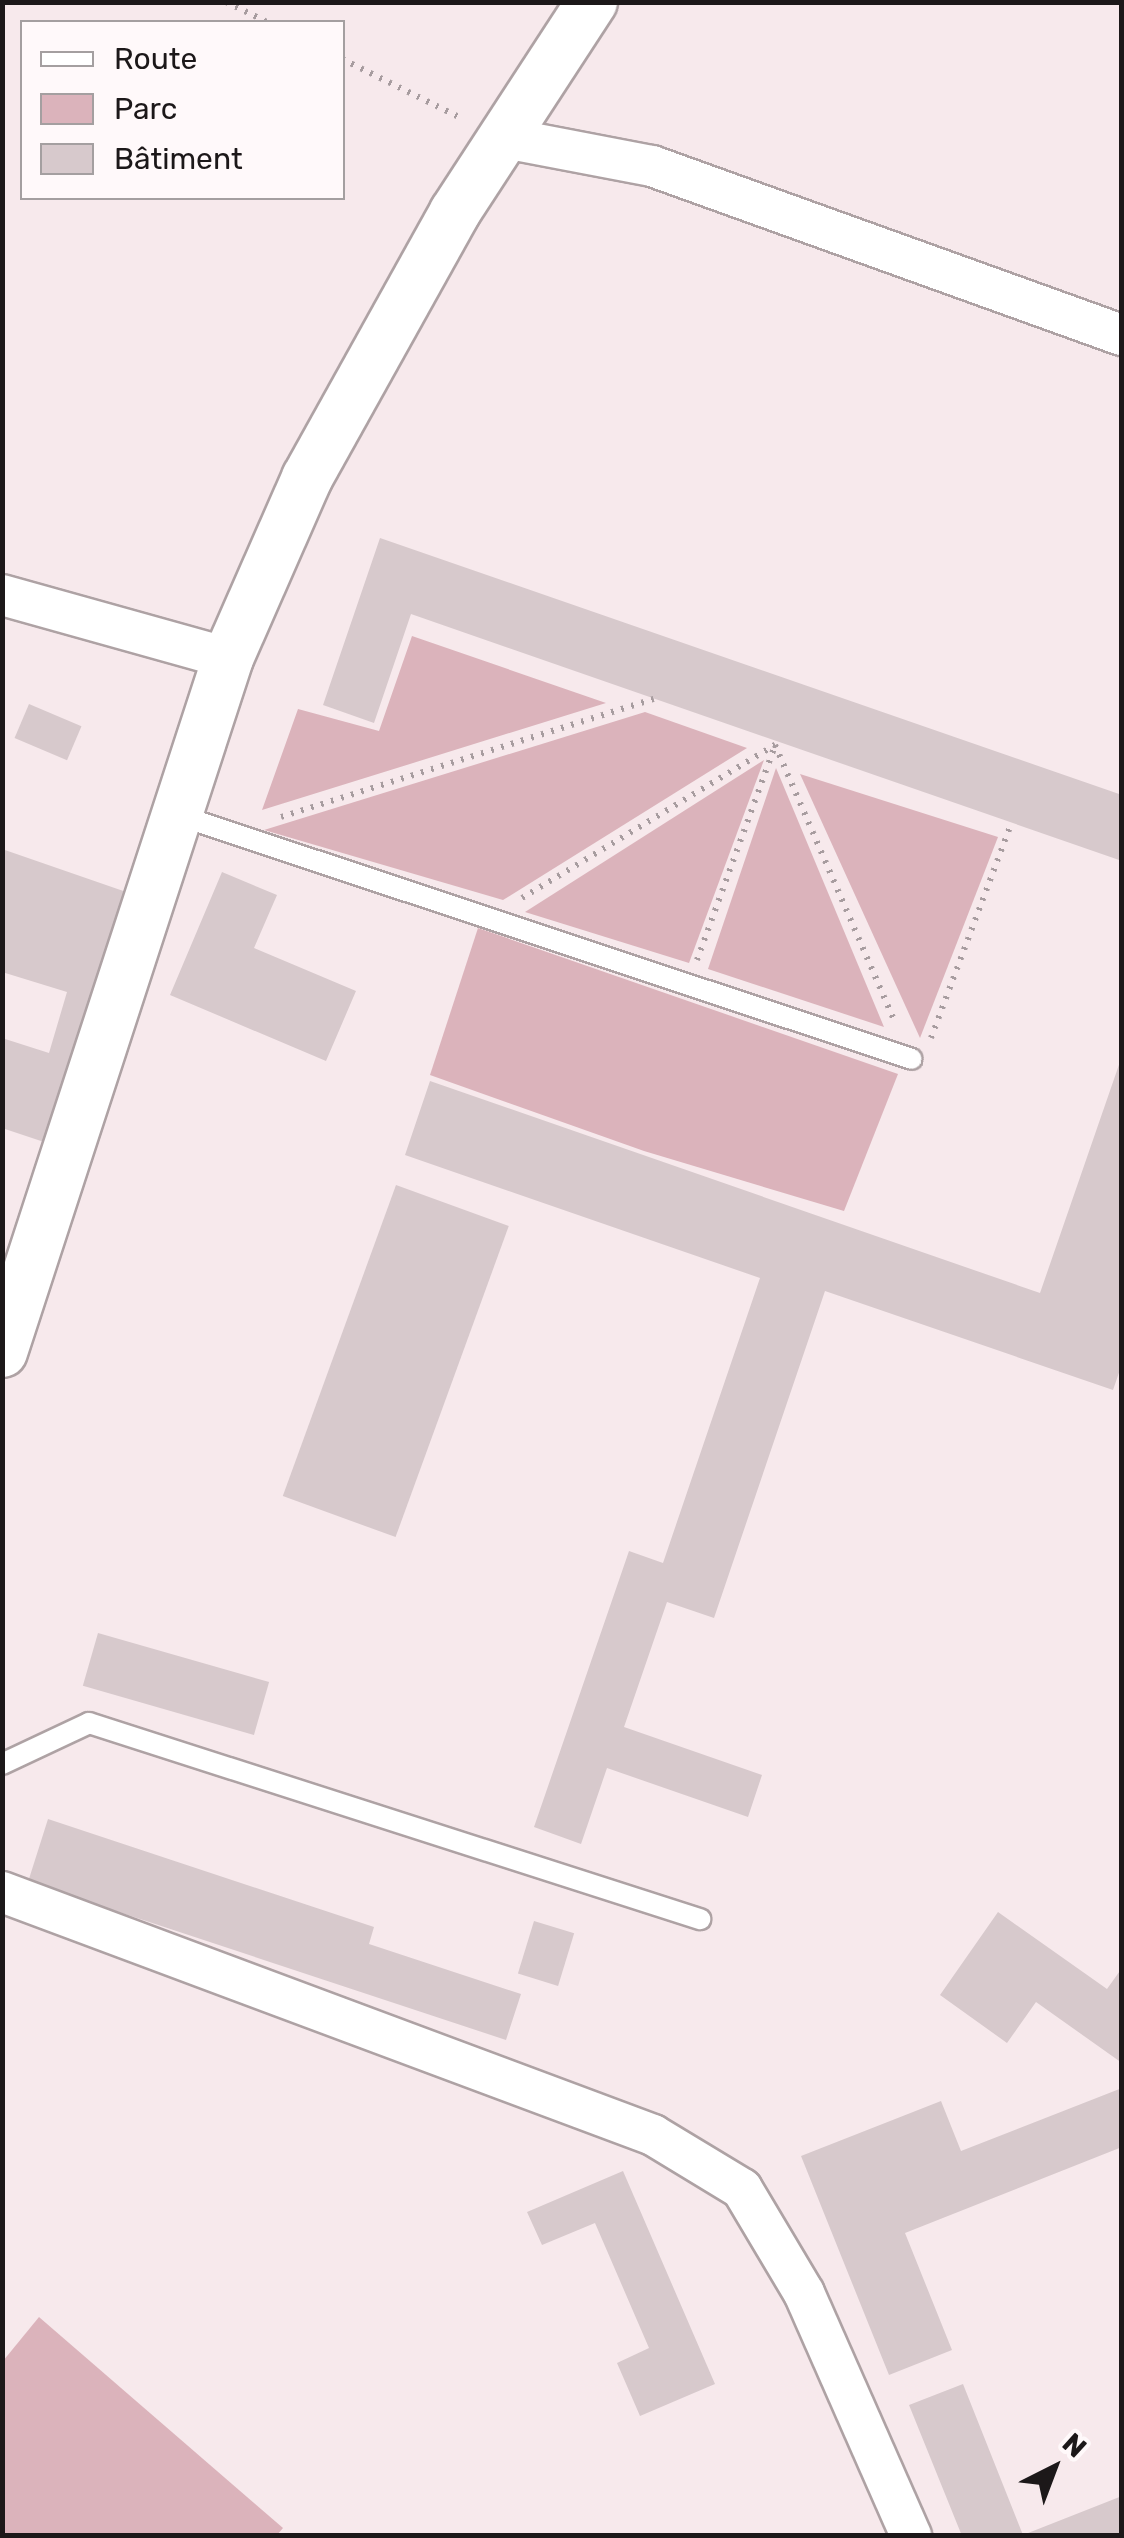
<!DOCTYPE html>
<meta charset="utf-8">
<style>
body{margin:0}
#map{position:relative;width:1124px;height:2538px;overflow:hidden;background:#f7e9ec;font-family:Rubik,sans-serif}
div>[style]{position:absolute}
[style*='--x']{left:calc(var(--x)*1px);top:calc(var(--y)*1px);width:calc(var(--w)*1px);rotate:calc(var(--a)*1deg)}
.green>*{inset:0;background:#dbb3bb}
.building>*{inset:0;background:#d7c9cc;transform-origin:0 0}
.path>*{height:6px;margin-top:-3px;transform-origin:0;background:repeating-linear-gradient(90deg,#a79c9f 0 2.5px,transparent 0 10.5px)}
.roads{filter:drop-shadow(2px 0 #aea2a4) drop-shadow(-2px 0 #aea2a4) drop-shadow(0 2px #aea2a4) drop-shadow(0 -2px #aea2a4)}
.service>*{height:20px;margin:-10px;padding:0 10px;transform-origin:10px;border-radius:10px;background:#fff}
.minor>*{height:40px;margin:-20px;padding:0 20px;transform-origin:20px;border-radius:20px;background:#fff}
.tertiary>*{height:50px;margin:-25px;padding:0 25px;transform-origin:25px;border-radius:25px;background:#fff}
span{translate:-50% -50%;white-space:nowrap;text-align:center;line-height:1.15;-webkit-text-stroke:9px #fff9fa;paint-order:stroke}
.frame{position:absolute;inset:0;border:5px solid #1c1819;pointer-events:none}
.legend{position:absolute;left:20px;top:20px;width:325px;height:180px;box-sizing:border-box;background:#fff9fa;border:2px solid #a49fa0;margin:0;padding:12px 18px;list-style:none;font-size:30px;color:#1c1819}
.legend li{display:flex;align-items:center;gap:20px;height:50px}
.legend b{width:50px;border:2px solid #a49fa0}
.north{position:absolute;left:1004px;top:2418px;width:100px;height:100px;-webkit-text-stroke:8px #fff9fa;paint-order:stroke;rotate:42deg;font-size:28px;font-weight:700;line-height:40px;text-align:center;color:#1c1819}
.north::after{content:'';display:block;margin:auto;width:35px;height:45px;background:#1c1819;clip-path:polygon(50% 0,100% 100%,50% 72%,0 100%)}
</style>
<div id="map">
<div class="green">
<div style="clip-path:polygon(412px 636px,606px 703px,262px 810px,298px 709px,379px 731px)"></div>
<div style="clip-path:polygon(645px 712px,747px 748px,503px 900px,264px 830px)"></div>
<div style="clip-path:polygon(764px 760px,689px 963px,525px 912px)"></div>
<div style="clip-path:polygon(776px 768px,884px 1027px,708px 969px)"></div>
<div style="clip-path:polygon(800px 774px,998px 837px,920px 1038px)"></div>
<div style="clip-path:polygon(478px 928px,898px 1074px,844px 1211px,644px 1151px,430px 1075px)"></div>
<div style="clip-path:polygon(39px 2317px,283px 2528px,277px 2535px,3px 2535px,3px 2361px)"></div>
</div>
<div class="building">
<div style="clip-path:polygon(380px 538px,1122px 795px,1122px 861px,411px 614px,374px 723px,323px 705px)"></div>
<div style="left:29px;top:704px;width:57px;height:37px;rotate:23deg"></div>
<div style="clip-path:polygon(2px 849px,132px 894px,47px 1143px,2px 1128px,2px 1038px,49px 1053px,67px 992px,2px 972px)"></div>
<div style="clip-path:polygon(222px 872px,277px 895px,254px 948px,356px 991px,326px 1061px,170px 995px)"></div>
<div style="clip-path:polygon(1122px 1056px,1122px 1364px,1113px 1390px,825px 1291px,714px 1618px,667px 1602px,624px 1727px,762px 1775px,748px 1817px,607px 1768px,581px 1844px,534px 1827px,629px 1551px,663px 1563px,760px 1278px,405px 1155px,430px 1081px,1040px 1293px)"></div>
<div style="left:396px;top:1185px;width:120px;height:331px;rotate:20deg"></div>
<div style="left:98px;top:1633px;width:178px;height:55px;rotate:16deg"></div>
<div style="clip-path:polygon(48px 1819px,374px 1927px,369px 1944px,521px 1994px,506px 2040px,28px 1882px)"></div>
<div style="clip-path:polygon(998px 1912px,1107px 1989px,1122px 1968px,1122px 2063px,1036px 2002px,1007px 2043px,940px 1995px)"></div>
<div style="left:534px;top:1921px;width:42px;height:55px;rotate:17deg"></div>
<div style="clip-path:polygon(1122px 2088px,1122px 2147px,905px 2233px,952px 2350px,889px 2375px,801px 2156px,941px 2101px,961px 2151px)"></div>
<div style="clip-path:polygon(623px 2171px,715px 2384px,640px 2416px,617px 2363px,649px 2348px,595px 2223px,542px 2245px,527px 2212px)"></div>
<div style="clip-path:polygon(963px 2384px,1023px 2535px,1122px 2496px,1120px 2536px,962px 2536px,909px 2405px)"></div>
</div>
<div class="path">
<div style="--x:226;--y:2;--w:46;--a:26"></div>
<div style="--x:342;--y:59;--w:135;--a:26.4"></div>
<div style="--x:775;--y:745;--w:304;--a:66.6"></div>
<div style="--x:281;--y:817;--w:391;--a:-17.6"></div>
<div style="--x:522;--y:898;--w:296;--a:-31.2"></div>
<div style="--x:697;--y:960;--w:228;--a:-70"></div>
<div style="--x:931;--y:1038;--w:228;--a:-69.5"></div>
</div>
<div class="roads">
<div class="service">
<div style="--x:178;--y:815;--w:773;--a:18.39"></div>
<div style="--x:2;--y:1764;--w:96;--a:-25.2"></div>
<div style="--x:89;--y:1723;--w:642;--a:17.79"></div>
</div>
<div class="minor">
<div style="--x:500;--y:137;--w:155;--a:10.8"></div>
<div style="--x:652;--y:166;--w:499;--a:19.8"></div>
<div style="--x:2;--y:595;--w:235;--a:15.6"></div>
<div style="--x:2;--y:1892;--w:695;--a:20.47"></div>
<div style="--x:653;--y:2135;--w:104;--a:31.2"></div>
<div style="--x:742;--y:2189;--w:121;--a:59.2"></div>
<div style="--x:804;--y:2293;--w:266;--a:66.2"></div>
</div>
<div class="tertiary">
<div style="--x:2;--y:1352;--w:730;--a:-71.96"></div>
<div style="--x:228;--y:658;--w:197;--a:-66.3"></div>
<div style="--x:307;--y:478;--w:304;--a:-60.9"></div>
<div style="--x:455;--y:212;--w:251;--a:-56.9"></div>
</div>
</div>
<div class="frame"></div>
<ul class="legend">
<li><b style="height:12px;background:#fff"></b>Route</li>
<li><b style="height:28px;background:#dbb3bb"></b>Parc</li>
<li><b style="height:28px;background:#d7c9cc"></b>Bâtiment</li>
</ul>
<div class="north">N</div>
</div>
